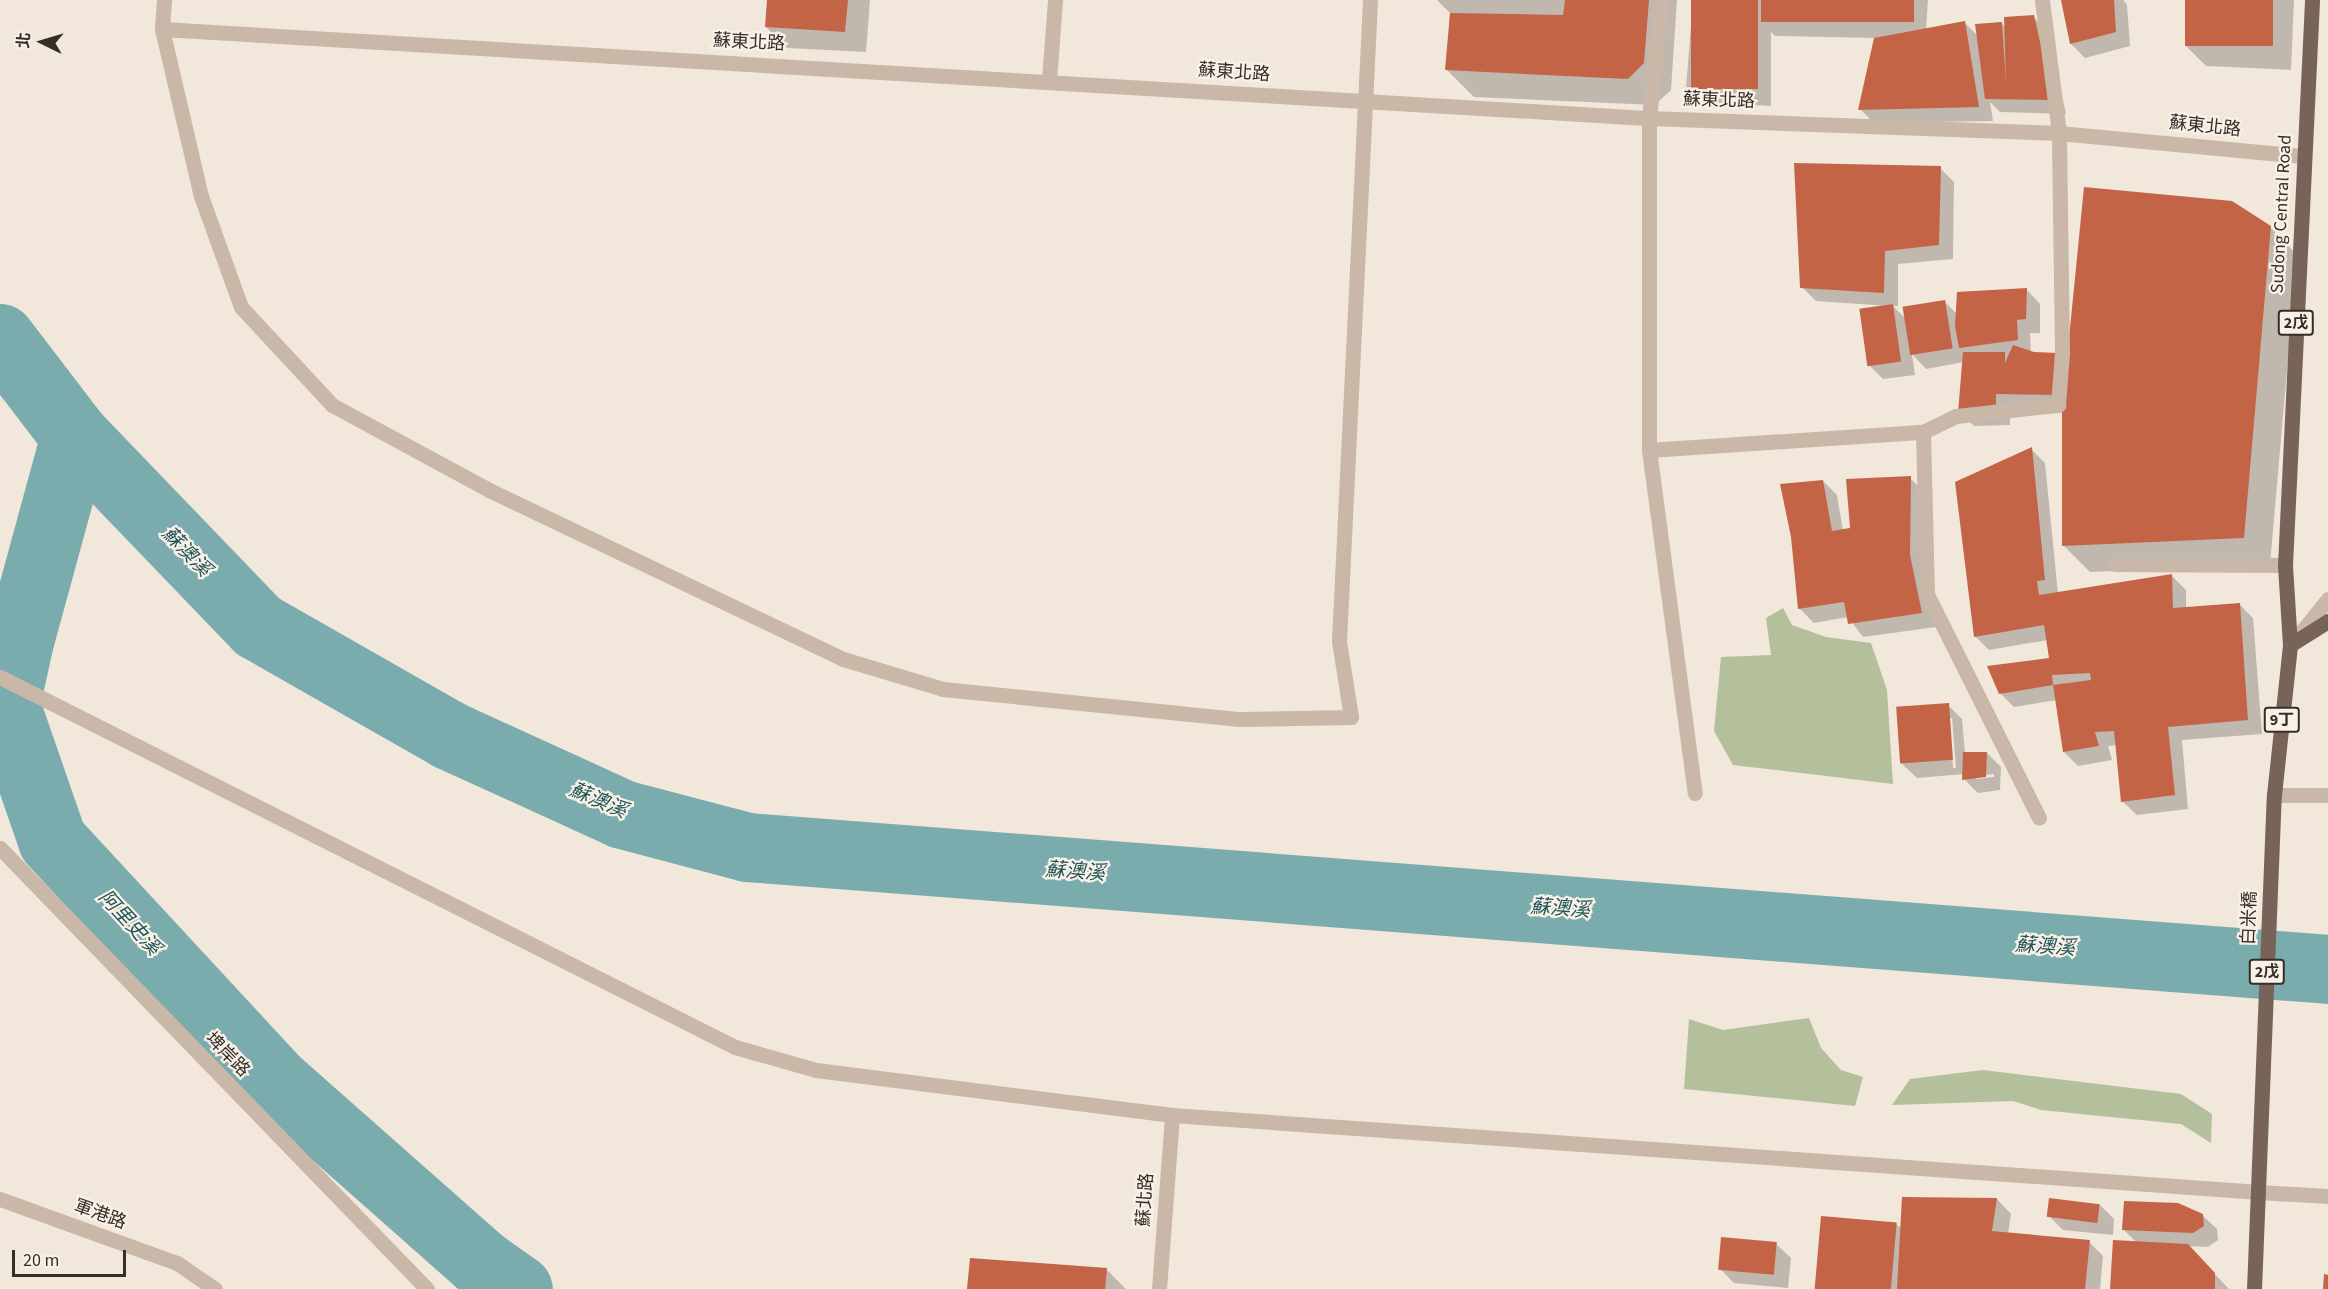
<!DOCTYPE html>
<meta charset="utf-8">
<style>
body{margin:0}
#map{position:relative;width:2328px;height:1289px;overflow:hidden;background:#f1e7db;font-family:"Source Sans 3","Noto Sans TC",sans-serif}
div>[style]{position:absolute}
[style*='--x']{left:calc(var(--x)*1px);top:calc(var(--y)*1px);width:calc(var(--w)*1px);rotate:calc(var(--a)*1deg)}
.green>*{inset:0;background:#b4c09b}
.shadow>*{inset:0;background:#0003}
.river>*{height:69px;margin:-34.5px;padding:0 34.5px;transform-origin:34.5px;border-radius:34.5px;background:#7aacae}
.building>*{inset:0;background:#c46446;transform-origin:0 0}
.service>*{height:15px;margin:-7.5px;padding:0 7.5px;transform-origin:7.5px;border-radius:7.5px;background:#c9b7a7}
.minor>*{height:15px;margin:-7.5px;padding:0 7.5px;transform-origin:7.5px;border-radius:7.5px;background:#c9b7a7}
.tertiary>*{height:15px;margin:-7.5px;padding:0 7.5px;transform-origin:7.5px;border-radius:7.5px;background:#c9b7a7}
.primary>*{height:15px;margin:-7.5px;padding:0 7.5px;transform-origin:7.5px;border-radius:7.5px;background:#786359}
span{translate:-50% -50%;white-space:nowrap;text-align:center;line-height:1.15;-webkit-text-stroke:4.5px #f9f1e7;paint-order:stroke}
.shield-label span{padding:2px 4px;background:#f9f1e7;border:2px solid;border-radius:4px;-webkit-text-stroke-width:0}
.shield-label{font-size:16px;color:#362c28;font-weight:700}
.street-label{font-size:18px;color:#362c28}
.water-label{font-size:20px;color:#1e5357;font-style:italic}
.north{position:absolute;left:12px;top:12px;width:60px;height:60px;-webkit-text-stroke:4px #f9f1e7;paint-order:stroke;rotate:275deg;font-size:16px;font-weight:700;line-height:24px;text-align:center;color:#362c28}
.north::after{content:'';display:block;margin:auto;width:21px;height:27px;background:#362c28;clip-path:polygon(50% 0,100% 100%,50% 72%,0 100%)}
.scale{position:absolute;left:12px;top:1250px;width:114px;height:27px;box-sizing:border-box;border:3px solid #362c28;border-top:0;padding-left:8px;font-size:18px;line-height:21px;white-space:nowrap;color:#362c28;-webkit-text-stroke:4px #f9f1e7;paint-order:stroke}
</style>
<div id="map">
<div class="green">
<div style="clip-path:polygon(1783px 608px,1792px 625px,1826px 637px,1871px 643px,1887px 690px,1893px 784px,1733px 765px,1714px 731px,1721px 657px,1771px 655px,1766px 618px)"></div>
<div style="clip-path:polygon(1809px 1018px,1821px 1048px,1841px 1070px,1863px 1077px,1855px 1106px,1684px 1089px,1689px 1019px,1723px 1030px)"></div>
<div style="clip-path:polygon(1983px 1070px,2181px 1094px,2212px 1114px,2211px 1143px,2181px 1124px,2041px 1110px,2013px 1101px,1892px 1105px,1910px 1079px)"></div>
</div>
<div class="shadow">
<div style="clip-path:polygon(768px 0,870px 0,866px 52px,787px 48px,766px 27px)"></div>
<div style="clip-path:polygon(1437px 0,1677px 0,1671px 90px,1655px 105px,1474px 97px,1447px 70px,1450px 13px)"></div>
<div style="clip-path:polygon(1693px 0,1928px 0,1926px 30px,1965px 23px,1978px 36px,2001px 23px,2006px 28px,2033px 17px,2048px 31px,2066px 114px,2000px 112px,1990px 102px,1993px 121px,1874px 123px,1860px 109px,1876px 38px,1775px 36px,1771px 32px,1771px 106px,1700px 102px,1686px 88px)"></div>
<div style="clip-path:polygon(2062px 0,2123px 0,2127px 5px,2130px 46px,2085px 58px,2071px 44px)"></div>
<div style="clip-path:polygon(2187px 0,2294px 0,2291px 70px,2206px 66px,2185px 45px)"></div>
<div style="clip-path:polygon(1940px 168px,1954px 182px,1953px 259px,1898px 264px,1898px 306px,1893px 306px,1906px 319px,1945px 302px,1957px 314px,2026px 289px,2040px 304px,2040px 333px,2030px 333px,2031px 353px,2057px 354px,2270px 227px,2297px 255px,2270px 565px,2090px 572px,2063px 545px,2064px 408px,2010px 408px,2010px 425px,1974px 426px,1960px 412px,1964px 362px,1926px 369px,1912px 354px,1915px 375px,1883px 379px,1869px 365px,1890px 306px,1816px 301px,1802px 287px)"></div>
<div style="clip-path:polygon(2031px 449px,2045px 463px,2058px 594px,2172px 576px,2186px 590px,2186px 608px,2239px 604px,2253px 618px,2262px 734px,2182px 740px,2188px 809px,2137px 815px,2122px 801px,2117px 745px,2108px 746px,2112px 760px,2078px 766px,2064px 752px,2057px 700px,2014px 707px,2000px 693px,2051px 659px,2048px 640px,1989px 650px,1975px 636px)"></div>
<div style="clip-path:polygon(1910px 478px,1924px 492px,1936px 627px,1863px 637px,1848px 617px,1814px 623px,1800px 609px,1823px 481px,1837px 495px,1843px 531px,1852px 530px)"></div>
<div style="clip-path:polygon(evenodd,1948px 705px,1962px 719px,1965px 754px,1987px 753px,2001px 767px,2000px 790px,1978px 793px,1964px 779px,1964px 774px,1917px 778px,1902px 764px,1948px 705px,1949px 718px,1952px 718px,1956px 768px,1953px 768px,1949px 718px,1948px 705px,1994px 774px,1994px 777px,1976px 779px,1976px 776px,1994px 774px)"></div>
<div style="clip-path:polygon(1997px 1199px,2011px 1214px,2008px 1234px,2089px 1242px,2103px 1256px,2100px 1289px,1815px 1289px,1896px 1224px,1902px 1229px)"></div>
<div style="clip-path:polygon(2100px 1205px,2114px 1219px,2113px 1235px,2063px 1230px,2049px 1216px)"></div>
<div style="clip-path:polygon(2202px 1215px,2217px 1229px,2218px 1240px,2208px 1247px,2188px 1246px,2229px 1289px,2113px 1289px,2137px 1243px,2123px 1229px)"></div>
<div style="clip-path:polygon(1776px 1244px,1791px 1258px,1788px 1288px,1734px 1283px,1720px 1269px)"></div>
<div style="clip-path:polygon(1106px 1269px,1126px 1289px,969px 1289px)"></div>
</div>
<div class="river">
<div style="--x:0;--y:338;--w:123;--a:52.6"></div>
<div style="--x:75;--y:436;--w:264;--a:46.1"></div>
<div style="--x:258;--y:626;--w:220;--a:29.7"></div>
<div style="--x:449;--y:735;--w:190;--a:24.5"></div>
<div style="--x:622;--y:814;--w:129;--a:14.8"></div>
<div style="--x:747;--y:847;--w:1586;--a:4.41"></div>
<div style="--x:75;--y:436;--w:217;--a:105.3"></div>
<div style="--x:18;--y:645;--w:60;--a:102.4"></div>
<div style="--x:5;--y:704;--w:144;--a:70.9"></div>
<div style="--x:52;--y:840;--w:326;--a:47.2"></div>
<div style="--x:273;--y:1079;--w:278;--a:41.5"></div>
<div style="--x:481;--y:1263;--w:45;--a:35.1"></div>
</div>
<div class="building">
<div style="clip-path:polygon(767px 0,848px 0,845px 32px,765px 27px)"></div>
<div style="clip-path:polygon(1565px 0,1649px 0,1644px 63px,1628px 79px,1445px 70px,1450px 13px,1563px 15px)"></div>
<div style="left:1691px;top:0;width:67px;height:89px"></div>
<div style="left:1761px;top:0;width:153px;height:22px"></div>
<div style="clip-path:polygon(2061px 0,2114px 0,2116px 32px,2070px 44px)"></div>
<div style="left:2185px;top:0;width:88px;height:46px"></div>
<div style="clip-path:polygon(2034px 15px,2053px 100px,1985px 99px,1975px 24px,2002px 22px,2006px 83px,2004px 17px)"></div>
<div style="clip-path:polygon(1965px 21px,1979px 107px,1858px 110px,1874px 38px)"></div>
<div style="clip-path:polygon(1794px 163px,1941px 166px,1939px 245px,1885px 251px,1884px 293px,1800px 288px)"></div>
<div style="clip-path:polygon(2084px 187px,2232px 201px,2271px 226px,2244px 538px,2062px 546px,2062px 409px)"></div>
<div style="clip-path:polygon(2027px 288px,2026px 319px,2017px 320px,2018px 340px,1959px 348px,1955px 326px,1957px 292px)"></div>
<div style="left:1945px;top:300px;width:49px;height:43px;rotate:81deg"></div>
<div style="left:1893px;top:304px;width:58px;height:34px;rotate:82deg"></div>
<div style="clip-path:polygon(2013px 345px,2034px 352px,2058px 353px,2055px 395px,1996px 394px,1996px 411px,1958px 413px,1963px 352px,2005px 352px,2005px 363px)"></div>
<div style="clip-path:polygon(evenodd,2032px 447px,2045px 580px,2037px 581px,2039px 595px,2172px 574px,2173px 608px,2240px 603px,2248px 720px,2168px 727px,2175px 795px,2121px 802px,2114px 731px,2095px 732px,2099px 746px,2063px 752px,2053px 685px,1999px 694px,1987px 666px,2049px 658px,2044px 625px,1974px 637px,1955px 482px,2032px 447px,2090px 673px,2091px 680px,2053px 685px,2052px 675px,2090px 673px)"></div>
<div style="clip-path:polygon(1911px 476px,1910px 555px,1922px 613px,1848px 624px,1844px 602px,1798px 609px,1791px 537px,1780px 484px,1823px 480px,1832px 531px,1850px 528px,1846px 479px)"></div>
<div style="left:1949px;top:703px;width:57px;height:53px;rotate:86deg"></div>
<div style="clip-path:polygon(1963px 752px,1987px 752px,1986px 777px,1962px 780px)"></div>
<div style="clip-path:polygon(1902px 1197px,1997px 1198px,1992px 1231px,2090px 1240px,2085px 1289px,1897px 1289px)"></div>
<div style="left:2049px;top:1198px;width:51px;height:19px;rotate:7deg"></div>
<div style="clip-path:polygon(2124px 1201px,2178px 1203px,2203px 1214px,2204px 1226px,2193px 1233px,2122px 1230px)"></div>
<div style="left:1821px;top:1216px;width:76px;height:73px;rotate:5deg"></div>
<div style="left:1721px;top:1237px;width:56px;height:33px;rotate:5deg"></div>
<div style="clip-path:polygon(2113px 1240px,2188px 1244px,2215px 1273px,2215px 1289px,2110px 1289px)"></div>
<div style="clip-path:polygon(970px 1258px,1107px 1268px,1105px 1289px,967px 1289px)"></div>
<div style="clip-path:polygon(2324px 1274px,2328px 1275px,2328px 1289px,2323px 1289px)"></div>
</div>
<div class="service">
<div style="--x:164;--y:0;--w:29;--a:94"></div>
<div style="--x:162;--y:29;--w:171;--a:76.9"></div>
<div style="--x:201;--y:196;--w:118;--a:70.2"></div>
<div style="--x:241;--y:307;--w:134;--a:47.1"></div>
<div style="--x:332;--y:405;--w:181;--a:28.4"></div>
<div style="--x:491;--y:491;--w:390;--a:25.5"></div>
<div style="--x:843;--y:659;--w:104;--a:16.7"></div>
<div style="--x:943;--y:689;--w:298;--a:5.8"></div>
<div style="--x:1239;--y:719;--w:112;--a:-1"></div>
<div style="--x:1351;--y:717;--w:77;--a:-99"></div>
<div style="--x:1339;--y:641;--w:642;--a:-87.23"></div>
<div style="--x:1661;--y:0;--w:119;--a:95.8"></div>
<div style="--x:1649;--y:118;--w:332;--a:90"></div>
<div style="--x:1649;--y:450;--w:346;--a:82.4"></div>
<div style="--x:1923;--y:432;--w:162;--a:88.6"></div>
<div style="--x:1927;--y:594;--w:250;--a:63.4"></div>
<div style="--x:1649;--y:450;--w:275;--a:-3.8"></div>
<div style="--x:1923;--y:432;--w:37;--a:-26"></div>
<div style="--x:1956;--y:416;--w:103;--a:-6.2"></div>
<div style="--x:2058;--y:405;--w:52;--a:-85.6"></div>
<div style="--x:2062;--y:353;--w:220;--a:-90.8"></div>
<div style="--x:2059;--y:133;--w:134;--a:-97.3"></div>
<div style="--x:2115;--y:564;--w:170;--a:0.3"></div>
<div style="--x:0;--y:677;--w:823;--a:26.72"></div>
<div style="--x:735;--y:1047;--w:84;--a:15.9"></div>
<div style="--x:816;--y:1070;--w:359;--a:7.2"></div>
<div style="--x:2274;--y:795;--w:54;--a:0"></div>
<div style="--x:0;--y:848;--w:614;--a:45.92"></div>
</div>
<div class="minor">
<div style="--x:162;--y:29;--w:1490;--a:3.43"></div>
<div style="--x:1649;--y:118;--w:410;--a:2.1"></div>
<div style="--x:2059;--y:133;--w:246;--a:5.4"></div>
<div style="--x:1049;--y:80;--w:80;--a:-85.7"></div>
<div style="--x:2294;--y:641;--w:54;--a:-51"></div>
<div style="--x:0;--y:1199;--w:188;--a:19.9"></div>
<div style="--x:177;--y:1263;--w:46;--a:34.4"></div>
<div style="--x:1159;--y:1289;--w:174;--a:-85.7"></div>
<div style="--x:1172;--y:1115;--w:1090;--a:4.05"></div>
</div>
<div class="tertiary">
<div style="--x:2259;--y:1192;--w:69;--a:3.3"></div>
</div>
<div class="primary">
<div style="--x:2290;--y:645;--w:45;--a:-32.3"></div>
<div style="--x:2254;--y:1289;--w:494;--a:-87.7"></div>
<div style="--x:2274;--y:795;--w:151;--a:-83.9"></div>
<div style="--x:2290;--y:645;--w:80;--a:-93.6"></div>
<div style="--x:2285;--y:565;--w:566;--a:-87.26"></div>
</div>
<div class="shield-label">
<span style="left:2296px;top:323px">2戊</span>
<span style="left:2282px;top:720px">9丁</span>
<span style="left:2267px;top:972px">2戊</span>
</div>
<div class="street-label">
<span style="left:749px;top:43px;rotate:3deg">蘇東北路</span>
<span style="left:1234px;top:73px;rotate:4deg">蘇東北路</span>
<span style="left:1719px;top:101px;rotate:2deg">蘇東北路</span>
<span style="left:2205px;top:127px;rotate:6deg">蘇東北路</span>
<span style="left:2282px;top:214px;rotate:-87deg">Sudong Central Road</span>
<span style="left:2250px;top:918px;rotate:-88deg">白米橋</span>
<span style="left:227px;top:1055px;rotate:45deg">埤岸路</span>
<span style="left:1146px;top:1200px;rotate:-86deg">蘇北路</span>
<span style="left:100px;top:1215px;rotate:20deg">軍港路</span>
</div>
<div class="water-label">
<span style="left:186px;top:552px;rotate:46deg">蘇澳溪</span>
<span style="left:598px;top:801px;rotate:23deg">蘇澳溪</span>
<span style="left:1075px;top:872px;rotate:4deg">蘇澳溪</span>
<span style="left:1560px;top:909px;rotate:4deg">蘇澳溪</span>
<span style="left:129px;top:923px;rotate:47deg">阿里史溪</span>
<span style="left:2045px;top:947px;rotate:4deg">蘇澳溪</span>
</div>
<div class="north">北</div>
<div class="scale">20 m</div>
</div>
